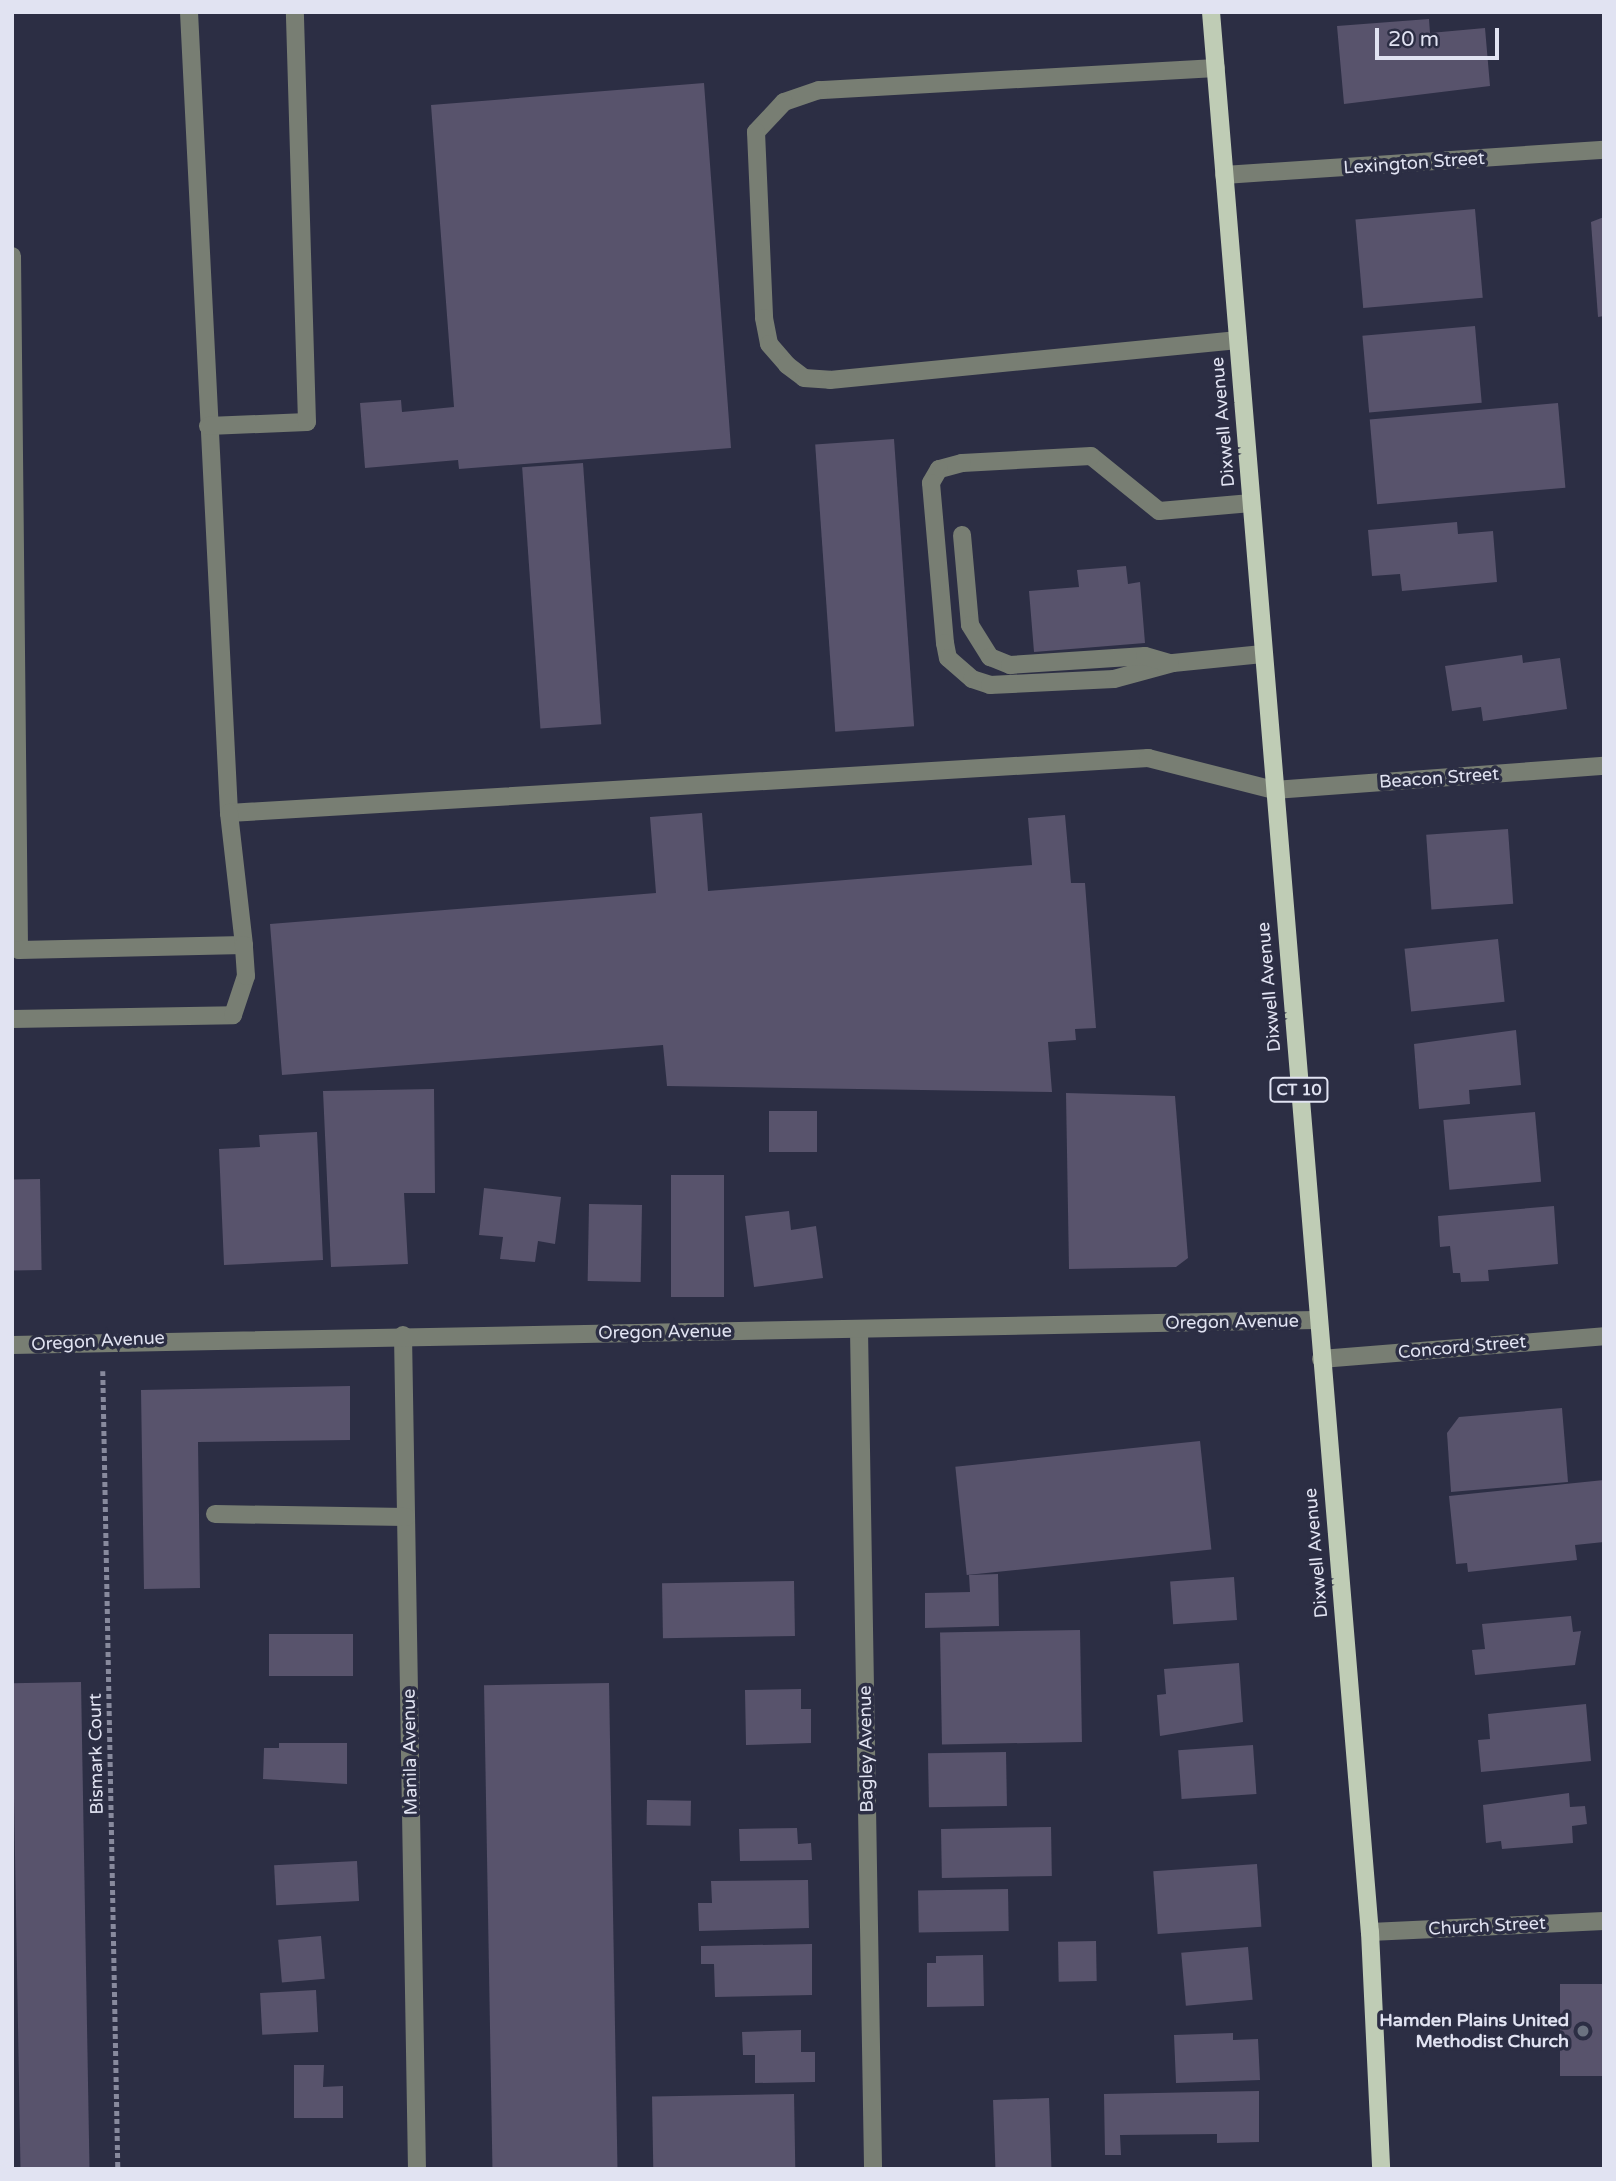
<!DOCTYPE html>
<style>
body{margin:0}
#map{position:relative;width:1616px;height:2181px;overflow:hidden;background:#2c2e44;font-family:"Varela Round",sans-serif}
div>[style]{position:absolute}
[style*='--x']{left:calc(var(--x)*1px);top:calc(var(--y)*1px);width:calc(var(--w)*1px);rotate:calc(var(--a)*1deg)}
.building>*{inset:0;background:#58536c;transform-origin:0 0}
.path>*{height:4.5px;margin-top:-2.25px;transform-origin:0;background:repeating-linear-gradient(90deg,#888a9d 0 5px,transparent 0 8.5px)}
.minor>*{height:18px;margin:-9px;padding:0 9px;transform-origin:9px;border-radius:9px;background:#787e73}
.major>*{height:18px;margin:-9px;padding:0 9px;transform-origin:9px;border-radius:9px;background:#bfccb5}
.dots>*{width:19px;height:19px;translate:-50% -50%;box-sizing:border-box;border:4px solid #2c2e44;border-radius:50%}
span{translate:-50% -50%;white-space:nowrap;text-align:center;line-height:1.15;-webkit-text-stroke:7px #2c2e44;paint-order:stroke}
.shield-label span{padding:2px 5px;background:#2c2e44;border:2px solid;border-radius:5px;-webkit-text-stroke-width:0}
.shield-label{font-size:16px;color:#e1e3f2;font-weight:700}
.street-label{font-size:18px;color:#e1e3f2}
.poi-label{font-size:18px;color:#e1e3f2;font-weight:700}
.right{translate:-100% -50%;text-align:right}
.frame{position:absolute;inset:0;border:14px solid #e1e3f2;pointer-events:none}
.scale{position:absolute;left:1375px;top:28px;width:124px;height:32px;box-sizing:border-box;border:4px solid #e1e3f2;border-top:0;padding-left:9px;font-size:21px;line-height:24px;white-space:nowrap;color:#e1e3f2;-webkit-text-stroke:5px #2c2e44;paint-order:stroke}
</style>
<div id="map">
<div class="building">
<div style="clip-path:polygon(1429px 19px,1430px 33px,1485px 28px,1490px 86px,1344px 104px,1337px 26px)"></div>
<div style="clip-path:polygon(704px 83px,731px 448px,459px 469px,458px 460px,365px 468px,360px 403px,401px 400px,402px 412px,454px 407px,431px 105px)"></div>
<div style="left:1475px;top:209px;width:89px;height:120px;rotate:85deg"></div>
<div style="clip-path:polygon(1604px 217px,1604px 316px,1598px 317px,1591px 222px)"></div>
<div style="left:1475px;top:326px;width:77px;height:113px;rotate:85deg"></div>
<div style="left:1558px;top:403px;width:85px;height:189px;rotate:85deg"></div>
<div style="left:894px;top:439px;width:288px;height:79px;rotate:86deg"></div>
<div style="left:583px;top:463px;width:262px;height:61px;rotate:86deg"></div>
<div style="clip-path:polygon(1457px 522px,1458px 534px,1493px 531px,1497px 582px,1402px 591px,1400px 574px,1372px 576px,1368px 530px)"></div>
<div style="clip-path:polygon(1126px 566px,1128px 584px,1140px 582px,1145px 643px,1034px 652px,1029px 591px,1079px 587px,1077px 570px)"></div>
<div style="clip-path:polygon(1522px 655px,1523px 663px,1560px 658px,1567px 709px,1483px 721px,1481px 707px,1452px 711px,1445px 666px)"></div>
<div style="clip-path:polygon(702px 813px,708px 891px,1032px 865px,1028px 818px,1065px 815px,1071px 883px,1085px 883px,1096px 1028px,1075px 1029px,1076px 1040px,1048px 1042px,1052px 1092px,667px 1086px,663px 1045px,282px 1075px,270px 924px,656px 893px,650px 817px)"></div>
<div style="left:1508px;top:829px;width:75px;height:82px;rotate:86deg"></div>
<div style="left:1498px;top:939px;width:63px;height:94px;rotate:84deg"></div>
<div style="clip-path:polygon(1516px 1030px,1521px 1085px,1469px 1090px,1470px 1104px,1419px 1109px,1414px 1044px)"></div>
<div style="clip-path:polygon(434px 1089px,435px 1193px,404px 1193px,408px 1264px,331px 1267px,323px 1091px)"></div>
<div style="clip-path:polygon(1066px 1093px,1175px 1096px,1188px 1258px,1176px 1267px,1069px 1269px)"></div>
<div style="left:817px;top:1111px;width:41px;height:48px;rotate:90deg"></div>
<div style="left:1535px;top:1112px;width:70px;height:92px;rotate:85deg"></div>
<div style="clip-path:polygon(317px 1132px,323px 1260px,224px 1265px,219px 1149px,260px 1147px,259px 1135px)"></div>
<div style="left:671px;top:1175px;width:53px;height:122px"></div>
<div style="left:40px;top:1179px;width:91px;height:28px;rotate:89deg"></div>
<div style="clip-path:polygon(484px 1188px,561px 1197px,555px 1244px,538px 1241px,535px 1262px,500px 1259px,503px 1237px,479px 1235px)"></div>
<div style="left:589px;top:1204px;width:53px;height:77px;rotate:1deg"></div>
<div style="clip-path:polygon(1554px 1206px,1558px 1264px,1488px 1270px,1489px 1281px,1461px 1282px,1460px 1273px,1453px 1273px,1450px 1246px,1440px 1247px,1438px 1216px)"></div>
<div style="clip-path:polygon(789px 1211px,791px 1230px,816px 1226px,823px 1278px,754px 1287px,745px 1216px)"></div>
<div style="clip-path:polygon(350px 1386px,350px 1440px,198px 1442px,200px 1588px,144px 1589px,141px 1390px)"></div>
<div style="clip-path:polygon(1562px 1408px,1568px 1482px,1451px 1492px,1447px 1433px,1459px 1417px)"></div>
<div style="left:1200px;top:1441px;width:109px;height:246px;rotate:84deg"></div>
<div style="clip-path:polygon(1604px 1480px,1604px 1542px,1575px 1545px,1577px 1560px,1468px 1572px,1467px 1563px,1456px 1564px,1449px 1496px)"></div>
<div style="clip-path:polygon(998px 1574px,999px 1626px,925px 1628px,925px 1593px,970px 1592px,969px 1575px)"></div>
<div style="left:1234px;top:1577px;width:43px;height:64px;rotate:86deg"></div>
<div style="left:794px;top:1581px;width:55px;height:132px;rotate:89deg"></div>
<div style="clip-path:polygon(1571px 1616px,1573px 1632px,1581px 1631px,1575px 1665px,1475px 1675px,1472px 1650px,1485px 1649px,1482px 1624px)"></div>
<div style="left:1080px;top:1630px;width:112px;height:140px;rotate:89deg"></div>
<div style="left:269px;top:1634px;width:84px;height:42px"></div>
<div style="clip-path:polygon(1239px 1663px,1243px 1722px,1160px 1736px,1157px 1695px,1166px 1694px,1164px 1669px)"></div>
<div style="left:81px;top:1682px;width:487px;height:69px;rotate:89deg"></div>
<div style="left:609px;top:1683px;width:486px;height:125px;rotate:89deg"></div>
<div style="clip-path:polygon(801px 1689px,801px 1709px,811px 1709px,811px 1743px,746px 1745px,745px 1690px)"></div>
<div style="clip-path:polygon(1586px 1704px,1591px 1761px,1481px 1772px,1478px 1740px,1490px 1739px,1488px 1714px)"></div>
<div style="clip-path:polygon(279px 1743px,347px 1743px,347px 1784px,263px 1779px,264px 1748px,279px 1748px)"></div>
<div style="left:1253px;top:1745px;width:49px;height:75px;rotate:86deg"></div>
<div style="left:1006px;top:1752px;width:54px;height:78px;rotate:89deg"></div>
<div style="clip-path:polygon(1569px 1793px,1570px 1807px,1585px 1806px,1587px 1824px,1572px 1826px,1573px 1843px,1502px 1849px,1501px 1841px,1486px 1843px,1483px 1805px)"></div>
<div style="left:647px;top:1800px;width:44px;height:25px;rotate:1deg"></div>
<div style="left:1051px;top:1827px;width:49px;height:110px;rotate:89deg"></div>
<div style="clip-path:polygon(797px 1828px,798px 1844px,811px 1843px,812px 1860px,740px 1861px,739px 1829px)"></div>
<div style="left:357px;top:1861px;width:40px;height:83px;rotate:87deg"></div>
<div style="left:1257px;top:1864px;width:63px;height:104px;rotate:86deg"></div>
<div style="clip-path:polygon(808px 1880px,809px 1928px,699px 1931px,698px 1903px,712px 1903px,711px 1881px)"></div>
<div style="left:1008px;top:1889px;width:42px;height:90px;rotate:89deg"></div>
<div style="left:321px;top:1936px;width:43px;height:43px;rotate:85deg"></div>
<div style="left:1096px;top:1941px;width:40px;height:38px;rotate:89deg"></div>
<div style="clip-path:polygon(812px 1944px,812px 1995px,715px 1997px,714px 1964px,701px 1964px,701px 1946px)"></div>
<div style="left:1248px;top:1947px;width:53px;height:67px;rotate:85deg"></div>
<div style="clip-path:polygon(983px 1955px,984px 2006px,927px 2007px,927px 1963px,936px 1963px,936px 1956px)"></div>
<div style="left:1604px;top:1984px;width:92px;height:44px;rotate:90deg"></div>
<div style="left:316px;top:1990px;width:42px;height:56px;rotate:87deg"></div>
<div style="clip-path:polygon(801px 2030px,801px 2052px,815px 2052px,815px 2082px,755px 2083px,755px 2055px,743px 2055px,742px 2032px)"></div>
<div style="clip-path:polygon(1233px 2033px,1233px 2040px,1258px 2039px,1260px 2080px,1176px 2083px,1174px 2035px)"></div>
<div style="clip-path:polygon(294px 2065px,324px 2065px,323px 2087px,343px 2086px,343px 2118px,294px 2118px)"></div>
<div style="clip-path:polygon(1259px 2091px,1259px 2142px,1217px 2143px,1217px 2134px,1120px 2135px,1121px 2155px,1105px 2155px,1104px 2094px)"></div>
<div style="left:794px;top:2094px;width:73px;height:142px;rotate:89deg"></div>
<div style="left:1049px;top:2098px;width:71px;height:56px;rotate:88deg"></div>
</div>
<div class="path">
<div style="--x:103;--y:1371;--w:798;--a:88.92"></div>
</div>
<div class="minor">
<div style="--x:189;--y:12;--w:802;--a:87.14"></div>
<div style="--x:229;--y:813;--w:921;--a:-3.42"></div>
<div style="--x:1148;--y:758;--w:130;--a:14.3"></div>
<div style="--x:1274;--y:790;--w:331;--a:-4.2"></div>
<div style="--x:1216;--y:68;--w:398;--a:176.8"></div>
<div style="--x:819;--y:90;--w:37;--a:161"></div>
<div style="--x:784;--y:102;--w:41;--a:133"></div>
<div style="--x:756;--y:132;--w:186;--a:87.5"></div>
<div style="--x:764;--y:318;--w:26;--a:79"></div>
<div style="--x:769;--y:344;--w:28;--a:49"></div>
<div style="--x:787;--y:365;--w:21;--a:37"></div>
<div style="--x:804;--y:378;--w:26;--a:4"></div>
<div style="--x:830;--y:380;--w:410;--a:-5.6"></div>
<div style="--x:1224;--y:175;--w:381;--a:-3.8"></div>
<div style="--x:12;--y:256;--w:694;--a:89.42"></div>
<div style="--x:19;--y:950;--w:225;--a:-1.3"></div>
<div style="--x:244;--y:945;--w:133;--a:-96.5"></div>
<div style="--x:208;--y:426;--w:99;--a:-2.3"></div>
<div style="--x:307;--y:422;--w:410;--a:-91.7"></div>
<div style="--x:1251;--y:503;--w:92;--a:175"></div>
<div style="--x:1159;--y:511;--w:87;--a:-141"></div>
<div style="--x:1091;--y:456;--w:129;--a:176.9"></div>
<div style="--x:962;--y:463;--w:24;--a:165"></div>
<div style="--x:939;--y:469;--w:16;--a:120"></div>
<div style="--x:931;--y:483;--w:161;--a:85"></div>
<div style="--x:945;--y:643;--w:15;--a:79"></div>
<div style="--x:948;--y:658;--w:32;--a:41"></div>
<div style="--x:972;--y:679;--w:19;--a:18"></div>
<div style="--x:990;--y:685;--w:124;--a:-2.8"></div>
<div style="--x:1114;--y:679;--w:61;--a:-15.2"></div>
<div style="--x:1173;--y:663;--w:90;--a:-5.7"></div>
<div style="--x:962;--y:535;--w:90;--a:84.9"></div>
<div style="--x:970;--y:625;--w:38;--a:58"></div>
<div style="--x:990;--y:657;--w:22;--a:22"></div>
<div style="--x:1010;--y:665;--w:135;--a:-3.8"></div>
<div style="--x:1145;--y:656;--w:26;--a:16"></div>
<div style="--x:12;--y:1019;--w:221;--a:-1"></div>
<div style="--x:233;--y:1015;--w:41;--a:-71.6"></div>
<div style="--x:246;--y:976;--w:31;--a:-94"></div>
<div style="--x:859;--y:1330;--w:839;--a:89.04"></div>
<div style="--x:403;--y:1335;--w:834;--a:89.04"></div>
<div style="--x:12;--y:1345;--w:1305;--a:-1.1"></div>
<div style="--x:1321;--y:1359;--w:284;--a:-4.6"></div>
<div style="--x:215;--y:1514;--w:191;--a:0.9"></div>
<div style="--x:1370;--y:1932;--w:234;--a:-2.7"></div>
</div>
<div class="major">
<div style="--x:1211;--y:12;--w:1927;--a:85.27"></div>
<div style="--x:1370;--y:1932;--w:237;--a:87.3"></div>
</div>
<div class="dots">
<div style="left:1583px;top:2031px;background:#6b7280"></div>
</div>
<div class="shield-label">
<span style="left:1299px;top:1090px">CT 10</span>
</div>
<div class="street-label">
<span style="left:1414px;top:163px;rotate:-4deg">Lexington Street</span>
<span style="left:1223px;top:422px;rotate:-95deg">Dixwell Avenue</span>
<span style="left:1439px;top:778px;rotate:-4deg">Beacon Street</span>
<span style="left:1269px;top:987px;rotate:-95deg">Dixwell Avenue</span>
<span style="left:1232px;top:1322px;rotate:-1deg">Oregon Avenue</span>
<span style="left:665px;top:1332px;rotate:-1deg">Oregon Avenue</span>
<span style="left:98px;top:1341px;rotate:-3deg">Oregon Avenue</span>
<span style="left:1462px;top:1347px;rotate:-5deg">Concord Street</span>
<span style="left:1316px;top:1553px;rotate:-95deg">Dixwell Avenue</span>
<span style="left:866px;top:1749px;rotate:-91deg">Bagley Avenue</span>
<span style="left:410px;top:1752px;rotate:-91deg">Manila Avenue</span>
<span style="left:96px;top:1754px;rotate:-91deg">Bismark Court</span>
<span style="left:1487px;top:1926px;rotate:-3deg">Church Street</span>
</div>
<div class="poi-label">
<span class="right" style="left:1569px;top:2031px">Hamden Plains United<br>Methodist Church</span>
</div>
<div class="frame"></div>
<div class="scale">20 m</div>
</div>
